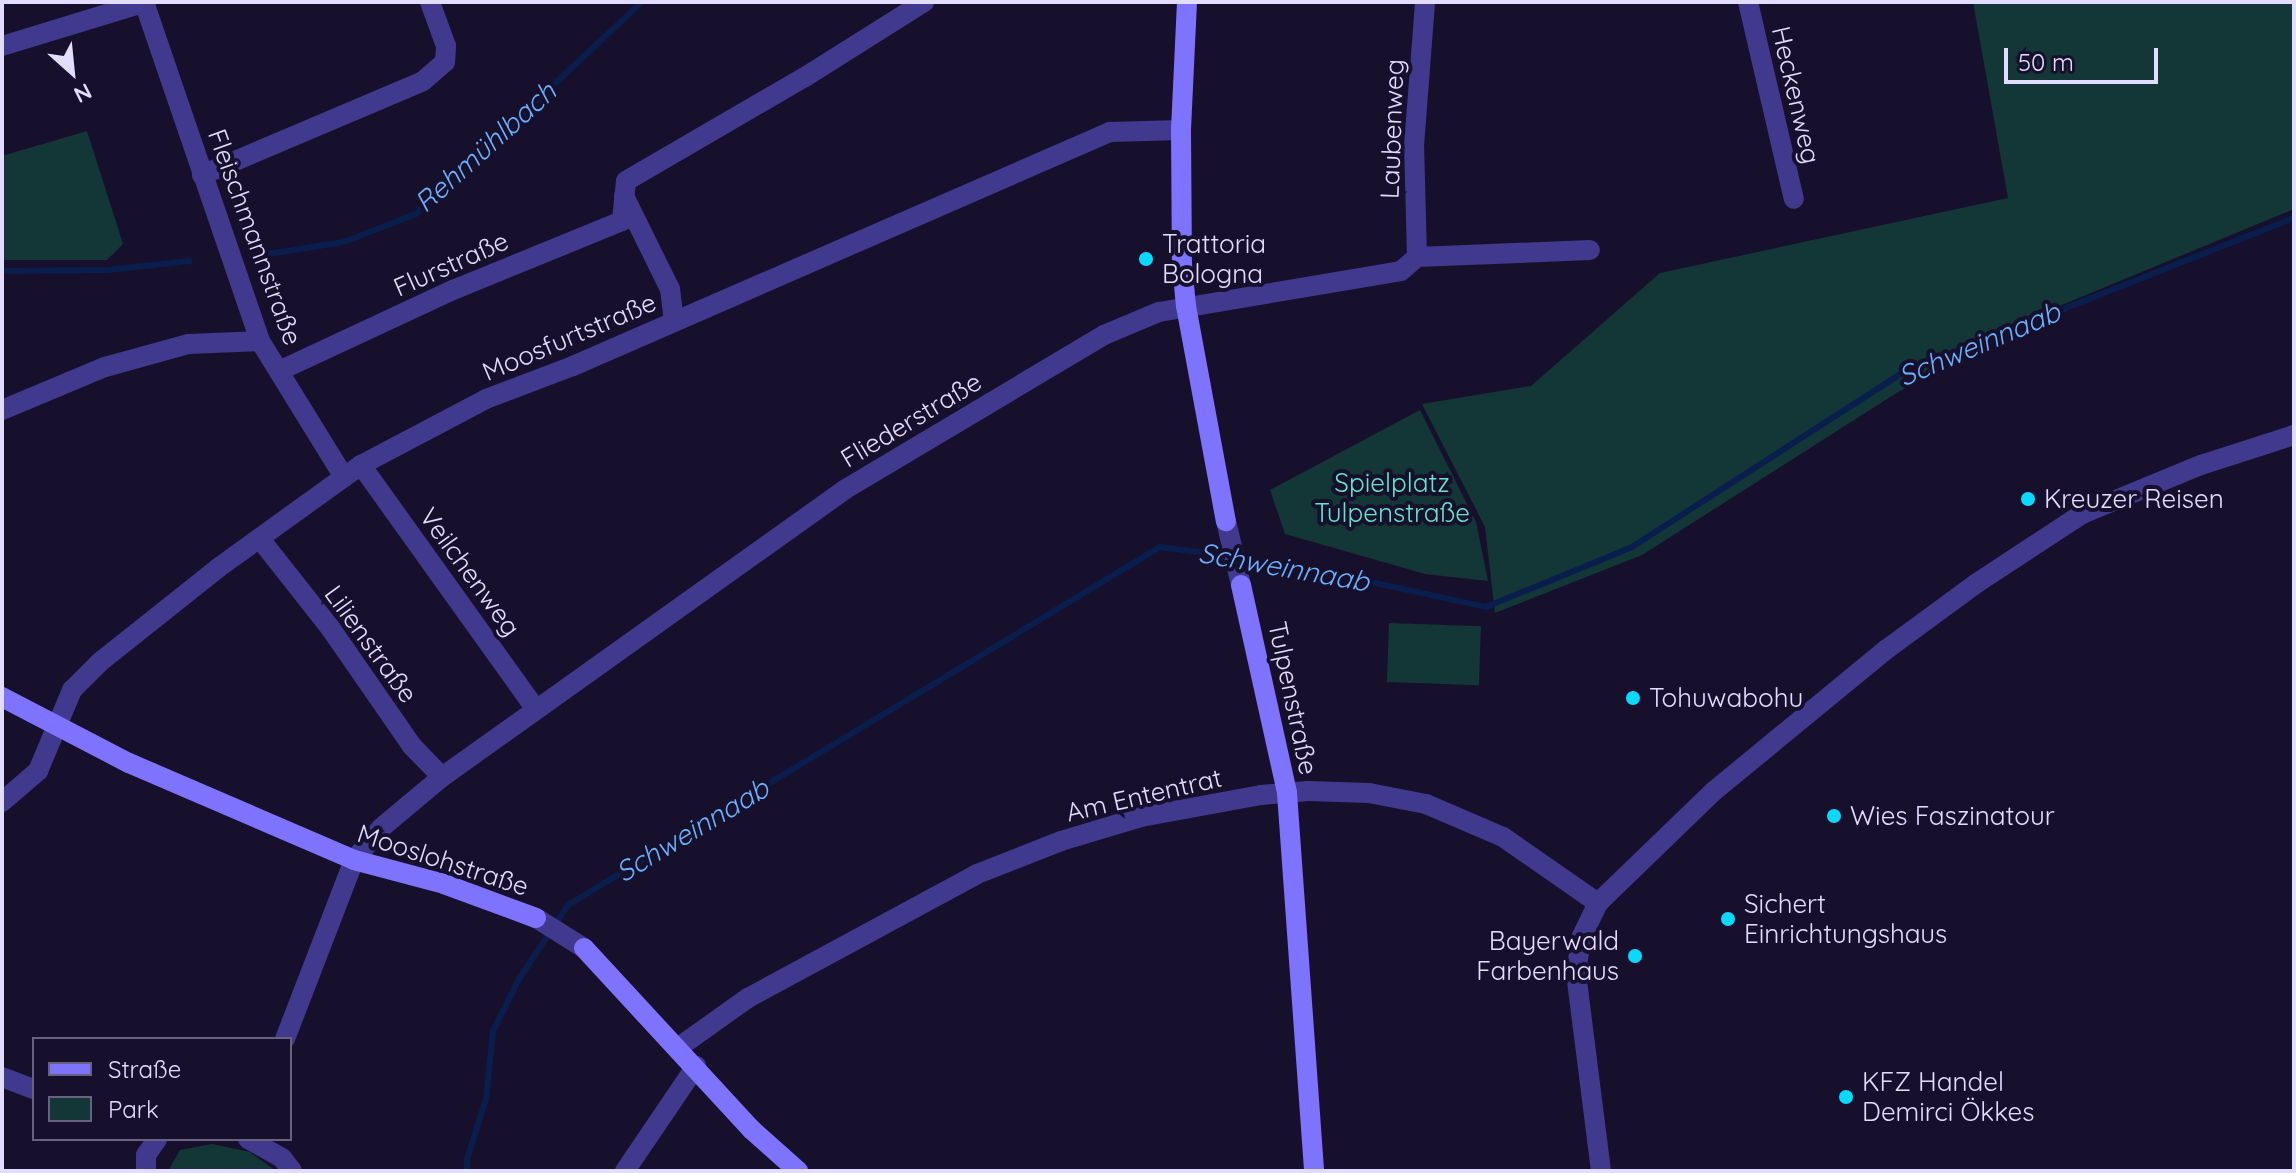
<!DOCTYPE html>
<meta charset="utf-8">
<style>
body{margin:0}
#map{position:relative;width:2296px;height:1173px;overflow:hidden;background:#17102d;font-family:Quicksand,sans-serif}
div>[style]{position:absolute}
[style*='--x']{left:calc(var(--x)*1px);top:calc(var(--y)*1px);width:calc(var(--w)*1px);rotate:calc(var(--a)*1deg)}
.green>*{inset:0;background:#133737;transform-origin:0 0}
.stream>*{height:6px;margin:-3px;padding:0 3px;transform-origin:3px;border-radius:3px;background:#091e4d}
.street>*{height:20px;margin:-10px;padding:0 10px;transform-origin:10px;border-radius:10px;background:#41398e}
.secondary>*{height:20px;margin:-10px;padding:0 10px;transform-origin:10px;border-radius:10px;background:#7e73ff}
.dots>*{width:22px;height:22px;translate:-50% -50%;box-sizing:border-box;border:4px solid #17102d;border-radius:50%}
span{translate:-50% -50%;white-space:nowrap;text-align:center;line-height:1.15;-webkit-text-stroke:8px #17102d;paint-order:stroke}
.street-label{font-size:26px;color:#e2dcff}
.poi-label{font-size:26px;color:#e2dcff}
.left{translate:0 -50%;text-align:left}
.right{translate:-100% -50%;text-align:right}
.park-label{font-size:26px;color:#61e6cc}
.water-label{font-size:28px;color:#6ab2ff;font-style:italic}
.frame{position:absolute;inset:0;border:4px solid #e2dcff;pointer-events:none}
.legend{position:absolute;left:32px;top:1037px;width:260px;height:104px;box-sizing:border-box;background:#17102d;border:2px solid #686281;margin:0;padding:10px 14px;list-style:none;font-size:24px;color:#e2dcff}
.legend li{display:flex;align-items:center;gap:16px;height:40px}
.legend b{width:40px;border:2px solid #686281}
.north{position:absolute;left:32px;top:32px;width:80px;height:80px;-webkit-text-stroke:6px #17102d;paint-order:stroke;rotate:153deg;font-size:22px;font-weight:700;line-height:32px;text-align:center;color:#e2dcff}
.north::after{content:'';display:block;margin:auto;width:28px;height:36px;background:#e2dcff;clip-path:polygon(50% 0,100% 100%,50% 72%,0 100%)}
.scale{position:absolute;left:2004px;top:48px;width:154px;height:36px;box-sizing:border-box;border:4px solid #e2dcff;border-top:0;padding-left:10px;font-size:24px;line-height:28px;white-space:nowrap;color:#e2dcff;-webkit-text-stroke:6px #17102d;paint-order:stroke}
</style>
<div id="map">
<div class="green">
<div style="clip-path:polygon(1973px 2px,2294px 2px,2294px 209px,2035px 316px,1898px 392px,1642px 555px,1495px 613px,1485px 527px,1422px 404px,1531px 386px,1660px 273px,2008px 198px)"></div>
<div style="clip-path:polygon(87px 131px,123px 244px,107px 260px,2px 260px,2px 156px)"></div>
<div style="clip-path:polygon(1420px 410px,1476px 522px,1488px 581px,1425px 574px,1285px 534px,1270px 490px)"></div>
<div style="left:1389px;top:623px;width:92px;height:59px;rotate:2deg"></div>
<div style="clip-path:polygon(212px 1144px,250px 1152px,276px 1171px,168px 1171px,180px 1150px)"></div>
</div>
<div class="stream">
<div style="--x:255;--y:256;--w:90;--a:-8.9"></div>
<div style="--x:344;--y:242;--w:77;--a:-21.3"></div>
<div style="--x:416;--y:214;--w:310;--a:-43.2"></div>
<div style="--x:2;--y:271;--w:106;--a:-0.5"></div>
<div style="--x:108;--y:270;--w:82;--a:-6.3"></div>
<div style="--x:1239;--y:558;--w:53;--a:7.5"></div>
<div style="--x:1292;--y:565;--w:198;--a:12.2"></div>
<div style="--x:1486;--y:607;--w:158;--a:-22.3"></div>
<div style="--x:1632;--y:547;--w:321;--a:-32.8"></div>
<div style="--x:1902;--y:373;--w:422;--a:-21.6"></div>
<div style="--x:467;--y:1171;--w:12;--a:-90"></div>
<div style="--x:467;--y:1159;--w:63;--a:-72.4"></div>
<div style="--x:486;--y:1099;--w:68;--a:-84.1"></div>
<div style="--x:493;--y:1031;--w:58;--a:-63.4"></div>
<div style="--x:519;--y:979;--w:89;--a:-56.5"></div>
<div style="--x:568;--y:905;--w:692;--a:-31.16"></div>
<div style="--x:1160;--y:547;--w:69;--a:7.5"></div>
</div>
<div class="street">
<div style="--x:144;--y:2;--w:358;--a:71.1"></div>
<div style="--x:260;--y:341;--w:160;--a:58.3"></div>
<div style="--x:1748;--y:2;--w:202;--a:76.9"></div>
<div style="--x:2;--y:46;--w:151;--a:-17"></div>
<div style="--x:202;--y:175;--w:240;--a:-23"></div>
<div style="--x:423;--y:81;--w:29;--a:-41"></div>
<div style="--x:445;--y:62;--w:16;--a:-86"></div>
<div style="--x:446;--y:46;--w:47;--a:-110"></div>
<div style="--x:624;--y:196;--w:104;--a:63.7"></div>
<div style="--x:670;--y:289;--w:32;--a:83"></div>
<div style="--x:1417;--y:257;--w:111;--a:-91.5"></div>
<div style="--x:1414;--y:146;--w:144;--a:-85.6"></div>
<div style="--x:279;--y:371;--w:192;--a:-25"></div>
<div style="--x:453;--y:290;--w:183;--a:-22.2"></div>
<div style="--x:622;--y:221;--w:40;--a:-84.3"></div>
<div style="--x:626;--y:181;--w:207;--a:-30.2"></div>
<div style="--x:805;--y:77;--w:141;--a:-32.2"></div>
<div style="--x:2;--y:410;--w:112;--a:-22.7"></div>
<div style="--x:105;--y:367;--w:86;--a:-15.5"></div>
<div style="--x:188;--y:344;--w:72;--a:-2.4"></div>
<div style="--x:361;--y:465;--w:300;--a:54.4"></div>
<div style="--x:1226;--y:521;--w:66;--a:76.8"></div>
<div style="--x:260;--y:539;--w:115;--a:51.7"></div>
<div style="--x:331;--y:629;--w:142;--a:55.3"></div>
<div style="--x:412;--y:746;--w:43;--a:45.9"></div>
<div style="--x:2;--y:802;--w:48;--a:-40.7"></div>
<div style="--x:38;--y:771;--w:88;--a:-67.2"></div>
<div style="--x:72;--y:690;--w:40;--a:-45"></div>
<div style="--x:100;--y:662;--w:151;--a:-38.5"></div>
<div style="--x:218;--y:568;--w:176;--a:-35.8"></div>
<div style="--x:361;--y:465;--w:141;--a:-27.8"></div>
<div style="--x:486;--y:399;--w:93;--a:-20.8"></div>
<div style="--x:573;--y:366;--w:586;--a:-23.55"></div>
<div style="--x:1110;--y:132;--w:71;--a:-1.6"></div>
<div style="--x:536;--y:918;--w:57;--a:32"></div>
<div style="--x:285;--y:1039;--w:192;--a:-68.9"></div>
<div style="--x:354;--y:860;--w:42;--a:-49.8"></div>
<div style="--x:381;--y:828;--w:80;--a:-39.9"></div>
<div style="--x:442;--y:777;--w:494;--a:-35.5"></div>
<div style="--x:844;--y:490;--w:303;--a:-30.8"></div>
<div style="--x:1104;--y:335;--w:60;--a:-22.7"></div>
<div style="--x:1159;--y:312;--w:245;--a:-9.6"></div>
<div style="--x:1401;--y:271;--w:21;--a:-41"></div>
<div style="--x:1417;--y:257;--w:173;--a:-2.3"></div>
<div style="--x:679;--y:1047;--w:85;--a:-35.4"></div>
<div style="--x:748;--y:998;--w:260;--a:-28.4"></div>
<div style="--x:977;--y:874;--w:90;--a:-21.4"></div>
<div style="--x:1061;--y:841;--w:84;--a:-16.7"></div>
<div style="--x:1141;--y:817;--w:122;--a:-10.4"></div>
<div style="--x:1261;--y:795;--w:47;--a:-4.9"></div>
<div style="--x:1308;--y:791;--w:61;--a:1.9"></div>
<div style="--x:1369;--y:793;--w:58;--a:10.9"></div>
<div style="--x:1426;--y:804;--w:84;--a:23.2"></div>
<div style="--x:1503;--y:837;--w:116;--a:34.8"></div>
<div style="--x:2;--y:1077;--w:34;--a:21"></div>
<div style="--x:248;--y:1139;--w:39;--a:29"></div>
<div style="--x:282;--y:1158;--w:16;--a:52"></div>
<div style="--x:146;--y:1171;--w:16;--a:-90"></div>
<div style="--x:146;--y:1155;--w:19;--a:-55"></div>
<div style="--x:625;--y:1171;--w:127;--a:-55.9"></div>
<div style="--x:1601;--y:1171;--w:201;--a:-97.2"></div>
<div style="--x:1576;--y:972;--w:36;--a:-81"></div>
<div style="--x:1582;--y:936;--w:37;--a:-64"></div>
<div style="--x:1598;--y:903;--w:161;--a:-44"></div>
<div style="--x:1714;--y:791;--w:224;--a:-39.4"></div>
<div style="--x:1887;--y:649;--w:112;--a:-36.3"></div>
<div style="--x:1977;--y:583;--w:126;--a:-33.3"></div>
<div style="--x:2082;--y:514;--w:129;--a:-22.4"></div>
<div style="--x:2201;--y:465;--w:98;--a:-17.9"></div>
</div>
<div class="secondary">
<div style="--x:1187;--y:2;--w:128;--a:92.7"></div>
<div style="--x:1181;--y:130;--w:134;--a:89.6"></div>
<div style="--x:1182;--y:264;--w:42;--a:84.6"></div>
<div style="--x:1186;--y:306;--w:219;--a:79.5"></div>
<div style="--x:1241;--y:585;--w:213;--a:77.5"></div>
<div style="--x:1287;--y:793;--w:379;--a:85.9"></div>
<div style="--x:2;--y:697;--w:143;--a:27.5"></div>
<div style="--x:129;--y:763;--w:245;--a:23.3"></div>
<div style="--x:354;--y:860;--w:93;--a:14.9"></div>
<div style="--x:444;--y:884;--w:98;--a:20.3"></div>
<div style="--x:584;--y:948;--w:248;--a:47.3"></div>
<div style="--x:752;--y:1130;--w:62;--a:41.7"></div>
</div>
<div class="dots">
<div style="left:1146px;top:259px;background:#08daff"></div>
<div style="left:2028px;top:499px;background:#08daff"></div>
<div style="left:1633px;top:698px;background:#08daff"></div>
<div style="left:1834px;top:816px;background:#08daff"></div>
<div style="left:1728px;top:919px;background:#08daff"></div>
<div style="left:1635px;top:956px;background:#08daff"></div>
<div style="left:1846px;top:1097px;background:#08daff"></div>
</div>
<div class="street-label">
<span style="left:1796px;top:95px;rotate:77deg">Heckenweg</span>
<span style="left:1392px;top:129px;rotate:-88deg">Laubenweg</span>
<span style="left:255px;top:237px;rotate:70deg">Fleischmannstraße</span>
<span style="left:451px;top:264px;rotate:-24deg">Flurstraße</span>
<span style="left:569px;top:337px;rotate:-23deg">Moosfurtstraße</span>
<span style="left:911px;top:420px;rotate:-31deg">Fliederstraße</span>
<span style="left:470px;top:572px;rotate:54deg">Veilchenweg</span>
<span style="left:371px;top:644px;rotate:54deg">Lilienstraße</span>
<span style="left:1293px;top:698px;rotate:78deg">Tulpenstraße</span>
<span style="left:1144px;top:795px;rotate:-13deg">Am Ententrat</span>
<span style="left:443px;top:860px;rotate:18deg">Mooslohstraße</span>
</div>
<div class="poi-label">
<span class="left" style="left:1162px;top:259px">Trattoria<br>Bologna</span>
<span class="left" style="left:2044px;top:499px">Kreuzer Reisen</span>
<span class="left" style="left:1649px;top:698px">Tohuwabohu</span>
<span class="left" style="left:1850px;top:816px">Wies Faszinatour</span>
<span class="left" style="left:1744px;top:919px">Sichert<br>Einrichtungshaus</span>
<span class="right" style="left:1619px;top:956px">Bayerwald<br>Farbenhaus</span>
<span class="left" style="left:1862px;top:1097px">KFZ Handel<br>Demirci Ökkes</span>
</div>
<div class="park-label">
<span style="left:1392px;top:498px">Spielplatz<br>Tulpenstraße</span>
</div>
<div class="water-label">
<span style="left:485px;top:147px;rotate:-42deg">Rehmühlbach</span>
<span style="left:1979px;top:344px;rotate:-23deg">Schweinnaab</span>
<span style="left:1284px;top:567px;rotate:10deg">Schweinnaab</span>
<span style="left:692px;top:830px;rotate:-31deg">Schweinnaab</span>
</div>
<div class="frame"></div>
<ul class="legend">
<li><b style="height:10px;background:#7e73ff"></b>Straße</li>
<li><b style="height:22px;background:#133737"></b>Park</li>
</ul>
<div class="north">N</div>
<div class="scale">50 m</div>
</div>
